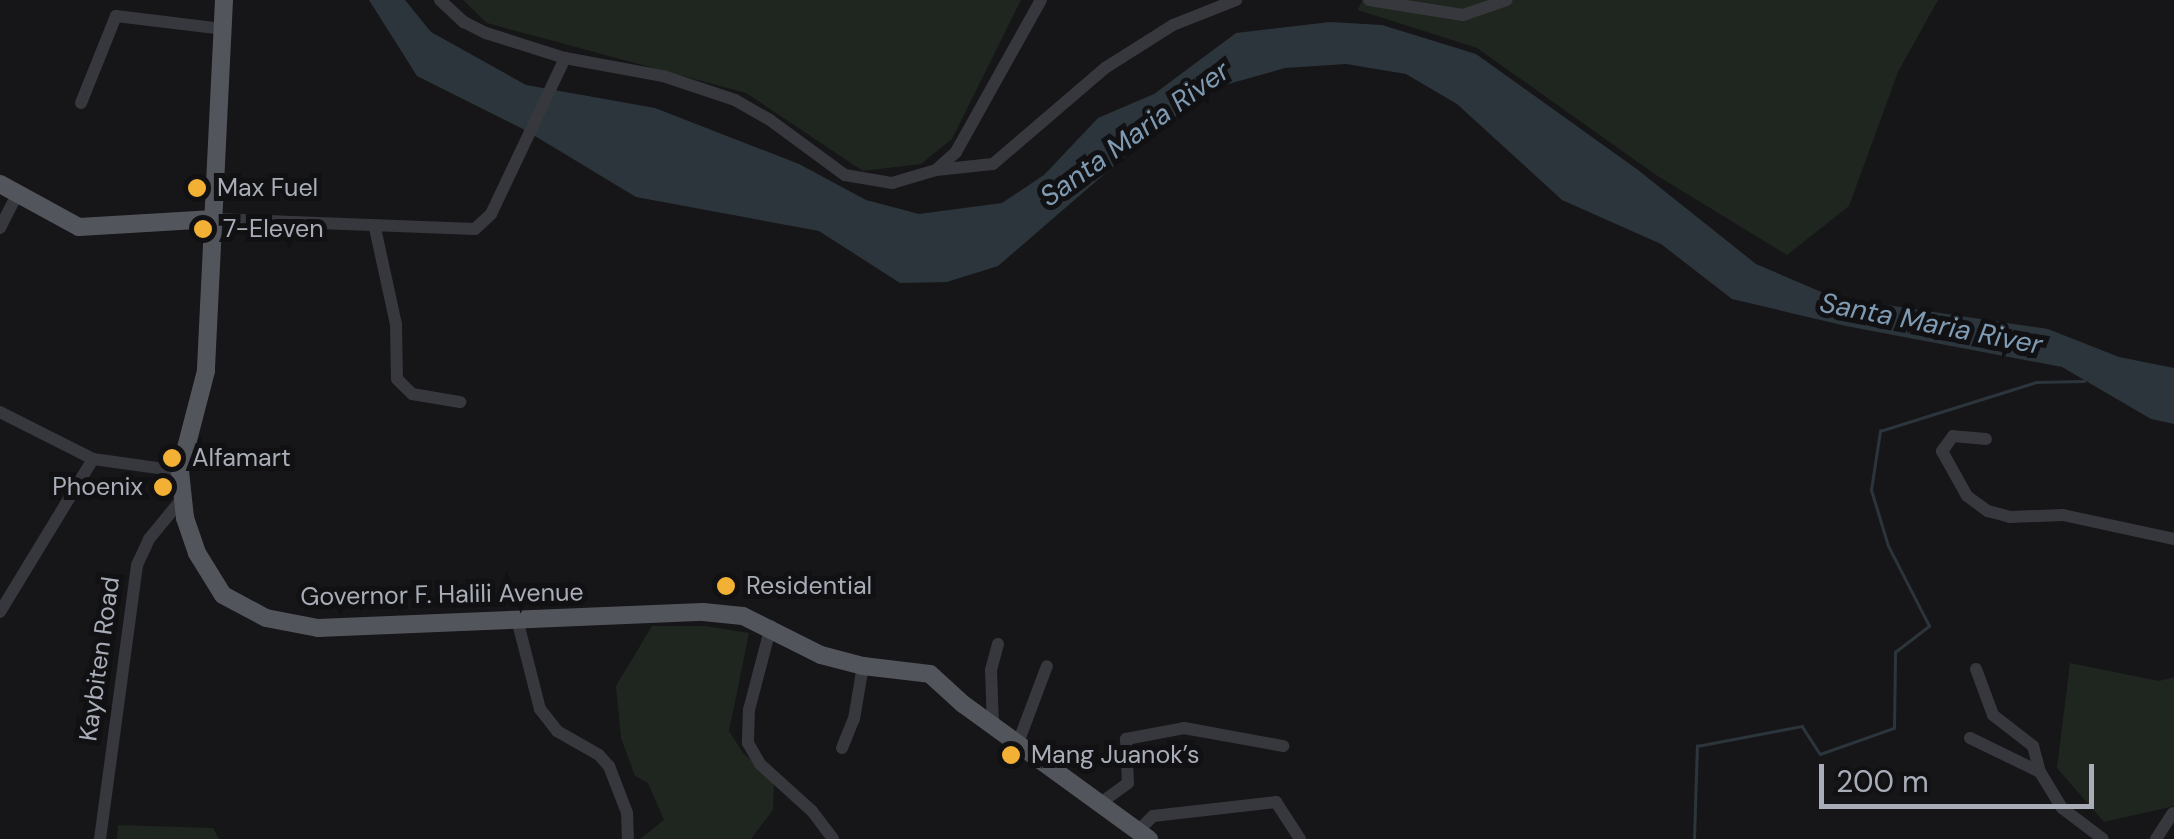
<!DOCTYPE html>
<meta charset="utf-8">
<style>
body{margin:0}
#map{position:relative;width:2174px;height:839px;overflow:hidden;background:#161618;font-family:"DM Sans",sans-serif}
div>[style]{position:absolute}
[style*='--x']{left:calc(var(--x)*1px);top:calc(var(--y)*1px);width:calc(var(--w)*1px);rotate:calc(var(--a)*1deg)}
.green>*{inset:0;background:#1e261f}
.water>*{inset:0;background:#2c353c}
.stream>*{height:2.5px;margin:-1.25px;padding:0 1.25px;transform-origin:1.25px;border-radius:1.25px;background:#2c353c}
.minor>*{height:12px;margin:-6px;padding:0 6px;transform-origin:6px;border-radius:6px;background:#37383d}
.major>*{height:18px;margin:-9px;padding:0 9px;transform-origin:9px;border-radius:9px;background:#53555c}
.dots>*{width:28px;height:28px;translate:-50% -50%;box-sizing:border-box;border:5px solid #111113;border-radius:50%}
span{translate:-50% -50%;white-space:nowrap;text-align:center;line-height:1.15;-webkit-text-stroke:10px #111113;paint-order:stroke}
.poi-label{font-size:25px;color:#a8adb8}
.left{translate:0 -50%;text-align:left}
.right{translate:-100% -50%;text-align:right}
.street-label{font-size:25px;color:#a8adb8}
.water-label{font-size:28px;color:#7f9bb3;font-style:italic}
.scale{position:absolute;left:1819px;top:764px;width:275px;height:45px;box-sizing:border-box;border:5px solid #a8adb8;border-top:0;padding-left:12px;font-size:30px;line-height:35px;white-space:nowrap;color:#a8adb8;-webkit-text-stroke:8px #111113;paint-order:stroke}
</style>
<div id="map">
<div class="green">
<div style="clip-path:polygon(463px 0,1021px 0,952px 139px,921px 164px,863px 171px,746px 93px,487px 23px)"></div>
<div style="clip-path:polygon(1362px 0,1938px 0,1898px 72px,1849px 206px,1787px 255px,1656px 175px,1477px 48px,1358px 10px)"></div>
<div style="clip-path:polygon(652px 626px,705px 626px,749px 633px,729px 731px,743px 753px,774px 781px,773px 810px,751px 839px,640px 839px,664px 820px,648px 783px,635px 776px,621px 738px,616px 686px)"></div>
<div style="clip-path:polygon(2070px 663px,2159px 681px,2174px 677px,2174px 806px,2104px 822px,2057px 768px)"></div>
<div style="clip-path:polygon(118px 825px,213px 828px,219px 839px,117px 839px)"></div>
</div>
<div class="water">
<div style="clip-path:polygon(369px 0,405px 0,431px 32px,526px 85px,655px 108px,799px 164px,866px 200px,919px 214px,1002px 203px,1044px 175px,1098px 118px,1154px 94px,1236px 33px,1330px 22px,1382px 25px,1476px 54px,1638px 170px,1756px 264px,1833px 297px,2048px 329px,2119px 357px,2174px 368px,2174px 424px,2151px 419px,2062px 367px,1846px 326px,1732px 299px,1661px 244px,1562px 200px,1457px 104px,1406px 74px,1346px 64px,1285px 68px,1214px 88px,1145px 139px,998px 266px,947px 282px,900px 283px,819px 231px,636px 197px,525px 130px,417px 76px)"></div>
</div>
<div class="stream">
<div style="--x:1694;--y:839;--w:93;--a:-88.2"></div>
<div style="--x:1697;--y:746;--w:107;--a:-10.8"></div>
<div style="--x:1802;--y:726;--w:33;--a:57"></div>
<div style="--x:1820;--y:754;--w:78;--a:-19.4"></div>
<div style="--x:1894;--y:728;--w:76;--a:-89.2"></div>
<div style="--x:1895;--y:652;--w:43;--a:-37.4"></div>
<div style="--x:1929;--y:626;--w:90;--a:-117.1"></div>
<div style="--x:1888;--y:546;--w:59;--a:-106.9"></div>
<div style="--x:1871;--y:490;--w:60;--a:-81.3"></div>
<div style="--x:1880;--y:431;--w:164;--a:-17.4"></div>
<div style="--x:2036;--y:382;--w:48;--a:-1.2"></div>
</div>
<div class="minor">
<div style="--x:440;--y:0;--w:33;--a:43"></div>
<div style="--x:464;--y:22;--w:25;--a:27"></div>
<div style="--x:486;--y:33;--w:83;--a:17.6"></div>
<div style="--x:565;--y:58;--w:100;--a:10.4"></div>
<div style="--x:663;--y:76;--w:76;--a:18.4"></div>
<div style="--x:735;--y:100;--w:40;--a:29.7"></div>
<div style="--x:770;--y:120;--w:93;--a:36.3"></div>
<div style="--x:845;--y:175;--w:48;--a:9.7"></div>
<div style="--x:892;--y:183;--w:46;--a:-16.5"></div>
<div style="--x:936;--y:170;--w:27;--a:-42"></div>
<div style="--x:956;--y:152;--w:174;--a:-60.8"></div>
<div style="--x:1369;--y:0;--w:95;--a:9.1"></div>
<div style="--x:1463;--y:15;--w:46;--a:-18.8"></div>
<div style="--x:81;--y:103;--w:94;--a:-68.1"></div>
<div style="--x:116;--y:16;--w:109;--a:6.9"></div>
<div style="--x:936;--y:170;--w:57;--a:-6"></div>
<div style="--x:993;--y:164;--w:148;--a:-40.6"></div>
<div style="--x:1105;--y:68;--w:80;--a:-32.3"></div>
<div style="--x:1173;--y:25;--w:68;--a:-21.6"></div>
<div style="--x:214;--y:219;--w:261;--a:2.2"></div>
<div style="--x:475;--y:229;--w:22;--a:-43"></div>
<div style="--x:491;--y:214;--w:173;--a:-64.6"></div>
<div style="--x:0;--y:228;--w:38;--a:-63"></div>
<div style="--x:375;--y:228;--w:98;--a:77.7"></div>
<div style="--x:396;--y:324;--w:55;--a:89"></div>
<div style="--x:397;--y:379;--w:21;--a:45"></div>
<div style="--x:412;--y:394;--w:49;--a:9.5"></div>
<div style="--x:0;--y:412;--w:104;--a:26.8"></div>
<div style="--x:93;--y:459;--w:88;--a:7.9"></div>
<div style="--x:1986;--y:439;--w:33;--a:-175"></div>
<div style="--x:1953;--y:436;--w:19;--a:126"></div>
<div style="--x:1942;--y:451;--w:51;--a:60.9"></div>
<div style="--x:1967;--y:496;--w:26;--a:36"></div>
<div style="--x:1988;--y:511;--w:23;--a:15"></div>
<div style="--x:2010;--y:517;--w:53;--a:-2.2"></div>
<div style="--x:2063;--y:515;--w:114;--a:12.2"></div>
<div style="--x:0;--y:612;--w:179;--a:-58.7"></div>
<div style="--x:517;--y:619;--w:93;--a:75.7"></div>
<div style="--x:540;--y:709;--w:28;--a:52"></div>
<div style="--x:557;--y:731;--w:48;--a:29.7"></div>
<div style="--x:599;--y:755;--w:15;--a:48"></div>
<div style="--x:609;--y:766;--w:50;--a:69"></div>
<div style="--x:627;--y:813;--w:26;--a:88"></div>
<div style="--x:771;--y:626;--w:87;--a:104.7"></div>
<div style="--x:749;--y:710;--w:33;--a:92"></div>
<div style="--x:748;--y:743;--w:24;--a:60"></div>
<div style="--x:760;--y:764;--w:70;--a:42.1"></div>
<div style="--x:812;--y:811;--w:35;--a:53"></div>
<div style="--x:1976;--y:669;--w:49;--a:69.7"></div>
<div style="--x:1993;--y:715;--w:51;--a:37.8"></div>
<div style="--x:2033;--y:746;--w:27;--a:75"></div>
<div style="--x:993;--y:725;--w:55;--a:-92.1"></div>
<div style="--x:991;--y:670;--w:27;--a:-75"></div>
<div style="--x:1970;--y:738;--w:78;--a:25.9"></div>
<div style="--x:2040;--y:772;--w:42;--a:58.6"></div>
<div style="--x:2062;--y:808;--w:51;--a:37.1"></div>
<div style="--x:1018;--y:743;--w:82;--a:-69.4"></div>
<div style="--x:842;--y:748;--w:31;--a:-68"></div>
<div style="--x:854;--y:719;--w:54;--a:-80.4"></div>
<div style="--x:1102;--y:802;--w:32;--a:-36"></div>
<div style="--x:1128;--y:783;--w:44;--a:-92.6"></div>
<div style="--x:1126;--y:739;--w:59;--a:-10.7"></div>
<div style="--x:1184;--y:728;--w:101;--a:10.3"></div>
<div style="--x:1139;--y:830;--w:20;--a:-45"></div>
<div style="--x:1153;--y:816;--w:124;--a:-6.5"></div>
<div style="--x:1276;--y:802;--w:44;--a:57"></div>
<div style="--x:100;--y:839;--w:276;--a:-82.3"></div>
<div style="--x:137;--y:565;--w:29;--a:-65"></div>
<div style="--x:149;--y:539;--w:50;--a:-50.6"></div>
<div style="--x:2156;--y:839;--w:31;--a:-57"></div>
</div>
<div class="major">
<div style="--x:224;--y:0;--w:371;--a:92.8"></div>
<div style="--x:206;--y:371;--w:103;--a:104.6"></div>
<div style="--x:180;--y:471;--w:47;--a:83.9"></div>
<div style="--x:185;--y:518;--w:37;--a:71"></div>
<div style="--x:197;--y:553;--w:49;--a:58.2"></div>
<div style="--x:223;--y:595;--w:49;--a:28.1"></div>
<div style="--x:266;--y:618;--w:53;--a:10.9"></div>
<div style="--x:318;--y:628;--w:385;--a:-2.4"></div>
<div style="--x:703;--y:612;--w:40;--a:5.7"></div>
<div style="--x:743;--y:616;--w:87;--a:26.6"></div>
<div style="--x:821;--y:655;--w:43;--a:14.7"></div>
<div style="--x:863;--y:666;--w:67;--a:6.8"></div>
<div style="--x:930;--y:674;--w:45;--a:42.3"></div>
<div style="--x:963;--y:704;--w:230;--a:36"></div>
<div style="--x:0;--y:184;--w:90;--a:28.6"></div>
<div style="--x:79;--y:227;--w:135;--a:-3.4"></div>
</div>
<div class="dots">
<div style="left:197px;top:188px;background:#f2b134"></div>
<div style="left:203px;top:229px;background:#f2b134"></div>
<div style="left:172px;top:458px;background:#f2b134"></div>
<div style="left:163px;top:487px;background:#f2b134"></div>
<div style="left:726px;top:586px;background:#f2b134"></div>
<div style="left:1011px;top:755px;background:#f2b134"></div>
</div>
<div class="poi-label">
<span class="left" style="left:217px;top:188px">Max Fuel</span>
<span class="left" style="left:223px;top:229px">7-Eleven</span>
<span class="left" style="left:192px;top:458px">Alfamart</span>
<span class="right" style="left:143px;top:487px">Phoenix</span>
<span class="left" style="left:746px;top:586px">Residential</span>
<span class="left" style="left:1031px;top:755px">Mang Juanok’s</span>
</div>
<div class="street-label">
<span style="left:442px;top:595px;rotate:-1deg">Governor F. Halili Avenue</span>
<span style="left:100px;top:659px;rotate:-82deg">Kaybiten Road</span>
</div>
<div class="water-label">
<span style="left:1135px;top:134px;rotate:-36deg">Santa Maria River</span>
<span style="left:1931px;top:324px;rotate:11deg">Santa Maria River</span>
</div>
<div class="scale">200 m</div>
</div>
